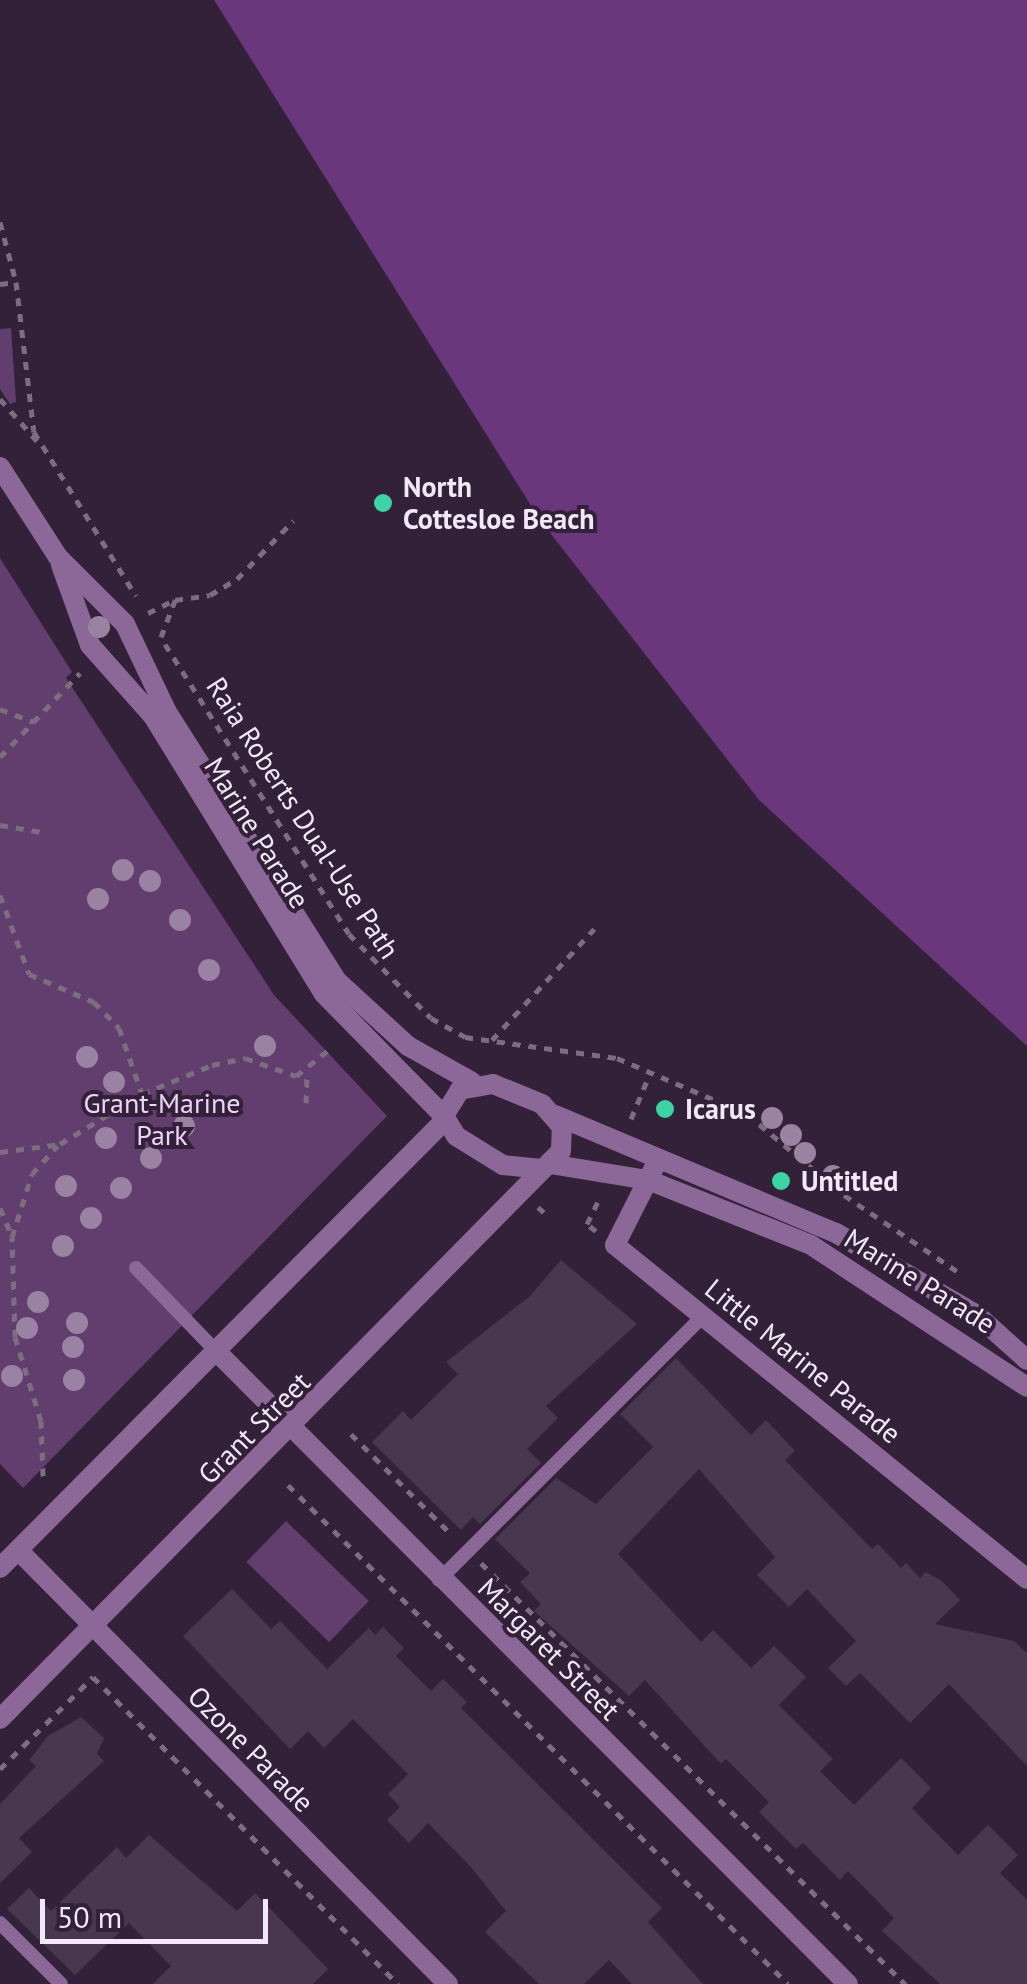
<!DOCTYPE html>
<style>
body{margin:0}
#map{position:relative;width:1027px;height:1984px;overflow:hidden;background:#322138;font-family:"PT Sans",sans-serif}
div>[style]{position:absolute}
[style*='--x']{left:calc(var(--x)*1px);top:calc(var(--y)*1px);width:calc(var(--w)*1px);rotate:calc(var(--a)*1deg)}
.green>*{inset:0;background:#623e6e;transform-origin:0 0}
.water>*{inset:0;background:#6a367c}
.building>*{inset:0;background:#493750}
.path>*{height:5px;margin-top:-2.5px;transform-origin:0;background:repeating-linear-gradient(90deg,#7c6d81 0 8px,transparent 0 16px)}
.service>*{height:14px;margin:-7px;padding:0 7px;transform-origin:7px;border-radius:7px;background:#8b6898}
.minor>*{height:20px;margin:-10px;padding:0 10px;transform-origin:10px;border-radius:10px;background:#8b6898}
.tertiary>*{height:20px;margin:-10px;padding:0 10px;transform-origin:10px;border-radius:10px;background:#8b6898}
.trees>*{width:22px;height:22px;margin:-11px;border-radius:50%;background:#9a82a3}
.dots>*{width:28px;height:28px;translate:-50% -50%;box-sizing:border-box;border:5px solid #322138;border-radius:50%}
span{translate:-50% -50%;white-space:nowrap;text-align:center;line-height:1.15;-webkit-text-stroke:8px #322138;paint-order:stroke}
.poi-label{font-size:28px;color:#f4e8f8;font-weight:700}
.left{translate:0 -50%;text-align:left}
.street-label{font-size:28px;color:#f4e8f8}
.park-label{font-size:28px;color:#efd2fa}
.scale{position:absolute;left:40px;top:1899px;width:228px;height:45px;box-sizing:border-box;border:5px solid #f4e8f8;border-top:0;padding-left:12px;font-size:30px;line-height:35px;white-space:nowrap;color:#f4e8f8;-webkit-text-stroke:8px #322138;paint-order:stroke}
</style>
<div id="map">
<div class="green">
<div style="clip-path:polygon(11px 328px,16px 402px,10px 404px,0 389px,0 329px)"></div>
<div style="clip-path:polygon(0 558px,72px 672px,66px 678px,274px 995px,387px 1116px,23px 1488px,0 1464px)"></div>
<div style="left:286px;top:1521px;width:115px;height:57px;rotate:44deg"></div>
</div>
<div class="water">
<div style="clip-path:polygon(214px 0,1027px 0,1027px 1046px,759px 800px,540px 520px)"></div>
</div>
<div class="building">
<div style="clip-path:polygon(561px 1260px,637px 1324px,546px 1406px,558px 1418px,527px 1449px,541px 1463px,480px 1524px,473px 1517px,461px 1530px,372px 1442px,403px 1411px,411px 1420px,458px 1374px,446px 1362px,530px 1296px)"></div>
<div style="clip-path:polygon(676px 1358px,751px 1435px,766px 1420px,795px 1451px,785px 1460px,872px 1549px,878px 1544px,901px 1568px,906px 1563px,920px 1578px,926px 1572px,942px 1581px,960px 1600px,935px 1624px,1014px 1641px,1027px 1653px,1027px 1766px,949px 1684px,910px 1723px,860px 1673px,846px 1686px,828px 1668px,856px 1641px,807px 1589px,789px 1607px,757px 1575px,775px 1557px,699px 1469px,618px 1554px,701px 1642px,713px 1630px,751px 1668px,774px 1646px,806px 1677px,779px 1705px,833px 1759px,820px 1771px,854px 1805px,901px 1758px,931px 1788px,912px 1808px,958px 1855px,988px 1825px,1018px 1855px,1000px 1873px,1027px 1900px,1027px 1984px,940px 1984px,882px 1931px,894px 1918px,848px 1871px,840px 1880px,803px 1843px,796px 1849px,759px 1812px,769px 1802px,726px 1759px,721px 1764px,645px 1680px,629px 1696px,534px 1611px,541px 1604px,520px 1582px,530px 1573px,495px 1539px,556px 1478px,596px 1504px,653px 1447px,620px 1414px)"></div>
<div style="clip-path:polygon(232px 1589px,271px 1629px,280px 1621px,327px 1669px,369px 1628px,375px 1635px,383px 1627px,404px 1648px,396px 1656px,431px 1691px,443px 1679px,467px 1702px,461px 1708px,662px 1908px,648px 1922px,703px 1984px,632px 1984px,609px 1960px,584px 1984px,539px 1984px,485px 1932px,506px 1911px,471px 1867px,428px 1823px,409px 1843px,387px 1820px,400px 1807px,388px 1794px,408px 1774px,353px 1719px,324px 1748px,308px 1731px,290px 1749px,183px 1636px)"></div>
<div style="clip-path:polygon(81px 1717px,104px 1738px,97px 1754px,104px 1761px,19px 1838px,32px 1852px,0 1883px,0 1804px,36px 1766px,29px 1760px,48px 1736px)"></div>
<div style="clip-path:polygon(149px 1835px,237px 1911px,255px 1893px,328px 1969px,313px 1984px,153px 1984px,171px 1966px,129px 1923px,75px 1975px,7px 1909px,29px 1888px,51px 1911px,117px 1847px,126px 1858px)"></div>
</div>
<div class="path">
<div style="--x:0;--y:222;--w:62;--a:75.1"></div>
<div style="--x:16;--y:282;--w:151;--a:83.2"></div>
<div style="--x:34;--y:432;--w:193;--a:58.1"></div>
<div style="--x:0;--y:284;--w:16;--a:-7"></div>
<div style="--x:0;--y:399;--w:56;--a:48.6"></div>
<div style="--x:148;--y:613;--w:30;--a:-26"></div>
<div style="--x:161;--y:637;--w:40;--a:-69"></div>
<div style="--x:175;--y:600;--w:35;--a:-8"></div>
<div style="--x:210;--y:595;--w:31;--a:-31"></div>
<div style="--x:237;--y:579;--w:81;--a:-46"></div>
<div style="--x:165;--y:644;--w:343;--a:57.6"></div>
<div style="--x:349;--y:934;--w:117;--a:45.7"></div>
<div style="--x:431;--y:1018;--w:39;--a:29"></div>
<div style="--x:465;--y:1037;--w:153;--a:7.9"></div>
<div style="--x:617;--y:1058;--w:142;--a:23.3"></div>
<div style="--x:747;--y:1114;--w:126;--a:39.9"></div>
<div style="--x:844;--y:1195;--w:138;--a:34"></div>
<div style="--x:0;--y:709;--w:36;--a:21"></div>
<div style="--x:0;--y:757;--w:116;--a:-46.4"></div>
<div style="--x:0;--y:825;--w:42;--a:9.7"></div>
<div style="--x:0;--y:895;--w:84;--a:69.8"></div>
<div style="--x:29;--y:974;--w:71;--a:23.3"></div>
<div style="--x:94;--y:1002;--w:36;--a:46"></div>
<div style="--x:119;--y:1028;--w:70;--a:70.8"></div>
<div style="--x:492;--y:1040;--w:151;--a:-47.4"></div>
<div style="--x:306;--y:1103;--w:30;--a:-88"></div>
<div style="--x:631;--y:1119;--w:52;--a:-67.4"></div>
<div style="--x:0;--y:1152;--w:61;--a:-7.6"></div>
<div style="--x:60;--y:1144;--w:96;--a:-31.4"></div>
<div style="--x:142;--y:1094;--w:76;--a:-22.5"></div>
<div style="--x:212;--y:1065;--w:34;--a:-12"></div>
<div style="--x:245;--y:1058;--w:54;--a:19.4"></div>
<div style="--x:296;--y:1076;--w:45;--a:-38.7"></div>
<div style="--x:538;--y:1207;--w:12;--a:42"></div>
<div style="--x:0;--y:1208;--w:28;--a:67"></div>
<div style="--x:596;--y:1231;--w:11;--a:-142"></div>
<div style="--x:587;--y:1224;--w:32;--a:-64"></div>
<div style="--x:351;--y:1434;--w:143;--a:45"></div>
<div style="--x:43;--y:1476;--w:55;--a:-92.1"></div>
<div style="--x:41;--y:1421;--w:88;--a:-107.2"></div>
<div style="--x:15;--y:1337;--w:100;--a:-91.7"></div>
<div style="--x:12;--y:1237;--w:66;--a:-72.4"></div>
<div style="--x:32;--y:1174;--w:38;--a:-48"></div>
<div style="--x:288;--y:1485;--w:706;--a:44.94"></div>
<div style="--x:481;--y:1563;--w:598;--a:44.8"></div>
<div style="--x:0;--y:1769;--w:131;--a:-44.7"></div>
<div style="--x:93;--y:1677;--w:433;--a:45.2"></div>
</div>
<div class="service">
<div style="--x:136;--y:1268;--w:114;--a:46.1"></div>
<div style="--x:439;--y:1580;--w:373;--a:-45"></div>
<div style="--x:0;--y:1923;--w:86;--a:45"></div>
</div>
<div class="minor">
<div style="--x:657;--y:1162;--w:93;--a:116.8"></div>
<div style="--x:615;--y:1245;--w:530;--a:39.03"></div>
<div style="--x:215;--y:1350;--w:896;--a:45.05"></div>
<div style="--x:18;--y:1550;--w:611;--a:45.27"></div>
</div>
<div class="tertiary">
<div style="--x:0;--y:467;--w:107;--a:57.2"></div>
<div style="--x:58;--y:557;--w:95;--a:45"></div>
<div style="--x:125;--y:624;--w:98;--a:64.5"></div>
<div style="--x:167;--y:712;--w:320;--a:57.7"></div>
<div style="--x:338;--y:982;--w:95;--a:42.4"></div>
<div style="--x:408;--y:1046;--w:73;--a:29.4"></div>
<div style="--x:61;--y:565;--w:85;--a:70.1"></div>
<div style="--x:90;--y:645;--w:95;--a:48.4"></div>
<div style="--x:153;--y:716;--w:326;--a:58.4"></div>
<div style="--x:324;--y:994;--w:171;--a:45.5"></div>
<div style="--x:555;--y:1115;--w:305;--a:22.8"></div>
<div style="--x:836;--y:1233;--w:163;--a:30.2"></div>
<div style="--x:977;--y:1315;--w:67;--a:42"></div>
<div style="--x:550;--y:1164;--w:99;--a:9.3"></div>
<div style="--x:648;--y:1180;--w:175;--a:21.7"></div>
<div style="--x:811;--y:1245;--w:258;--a:33.3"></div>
<div style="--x:0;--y:1568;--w:631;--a:-45.19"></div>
<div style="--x:0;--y:1719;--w:798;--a:-45.36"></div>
<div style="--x:561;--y:1151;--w:24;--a:-88"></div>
<div style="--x:562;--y:1127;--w:30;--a:-131"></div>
<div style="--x:542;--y:1104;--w:53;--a:-157.8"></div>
<div style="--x:493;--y:1084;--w:34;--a:170"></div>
<div style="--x:460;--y:1090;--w:31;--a:122"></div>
<div style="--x:444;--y:1116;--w:23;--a:59"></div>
<div style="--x:456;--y:1136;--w:55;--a:31.7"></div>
<div style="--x:503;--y:1165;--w:36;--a:6"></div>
</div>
<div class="trees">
<div style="left:99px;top:627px"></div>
<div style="left:123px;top:870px"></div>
<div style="left:150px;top:881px"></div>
<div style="left:98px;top:899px"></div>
<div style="left:180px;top:920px"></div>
<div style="left:209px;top:970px"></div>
<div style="left:265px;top:1046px"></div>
<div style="left:87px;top:1057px"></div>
<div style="left:114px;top:1082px"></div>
<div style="left:772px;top:1118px"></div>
<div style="left:184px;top:1126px"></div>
<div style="left:791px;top:1135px"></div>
<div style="left:106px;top:1138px"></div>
<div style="left:805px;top:1153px"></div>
<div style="left:151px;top:1158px"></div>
<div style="left:833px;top:1176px"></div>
<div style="left:66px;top:1186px"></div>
<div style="left:121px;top:1188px"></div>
<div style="left:91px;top:1218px"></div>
<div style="left:63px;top:1246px"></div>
<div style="left:38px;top:1302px"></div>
<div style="left:77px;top:1323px"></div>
<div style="left:27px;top:1328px"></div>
<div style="left:73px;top:1347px"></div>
<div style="left:12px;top:1376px"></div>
<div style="left:74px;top:1380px"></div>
</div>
<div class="dots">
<div style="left:383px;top:503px;background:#3cd4a4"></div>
<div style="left:665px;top:1109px;background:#3cd4a4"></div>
<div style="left:781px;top:1181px;background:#3cd4a4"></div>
</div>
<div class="poi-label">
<span class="left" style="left:403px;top:503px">North<br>Cottesloe Beach</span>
<span class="left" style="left:685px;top:1109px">Icarus</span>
<span class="left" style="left:801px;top:1181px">Untitled</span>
</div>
<div class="street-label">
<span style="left:303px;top:818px;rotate:57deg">Raia Roberts Dual-Use Path</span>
<span style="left:257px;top:833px;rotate:58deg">Marine Parade</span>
<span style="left:920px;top:1281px;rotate:32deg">Marine Parade</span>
<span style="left:803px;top:1361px;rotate:39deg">Little Marine Parade</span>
<span style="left:254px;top:1428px;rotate:-45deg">Grant Street</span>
<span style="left:549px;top:1649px;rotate:45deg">Margaret Street</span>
<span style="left:251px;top:1749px;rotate:45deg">Ozone Parade</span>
</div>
<div class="park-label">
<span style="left:162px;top:1119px">Grant-Marine<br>Park</span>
</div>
<div class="scale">50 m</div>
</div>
